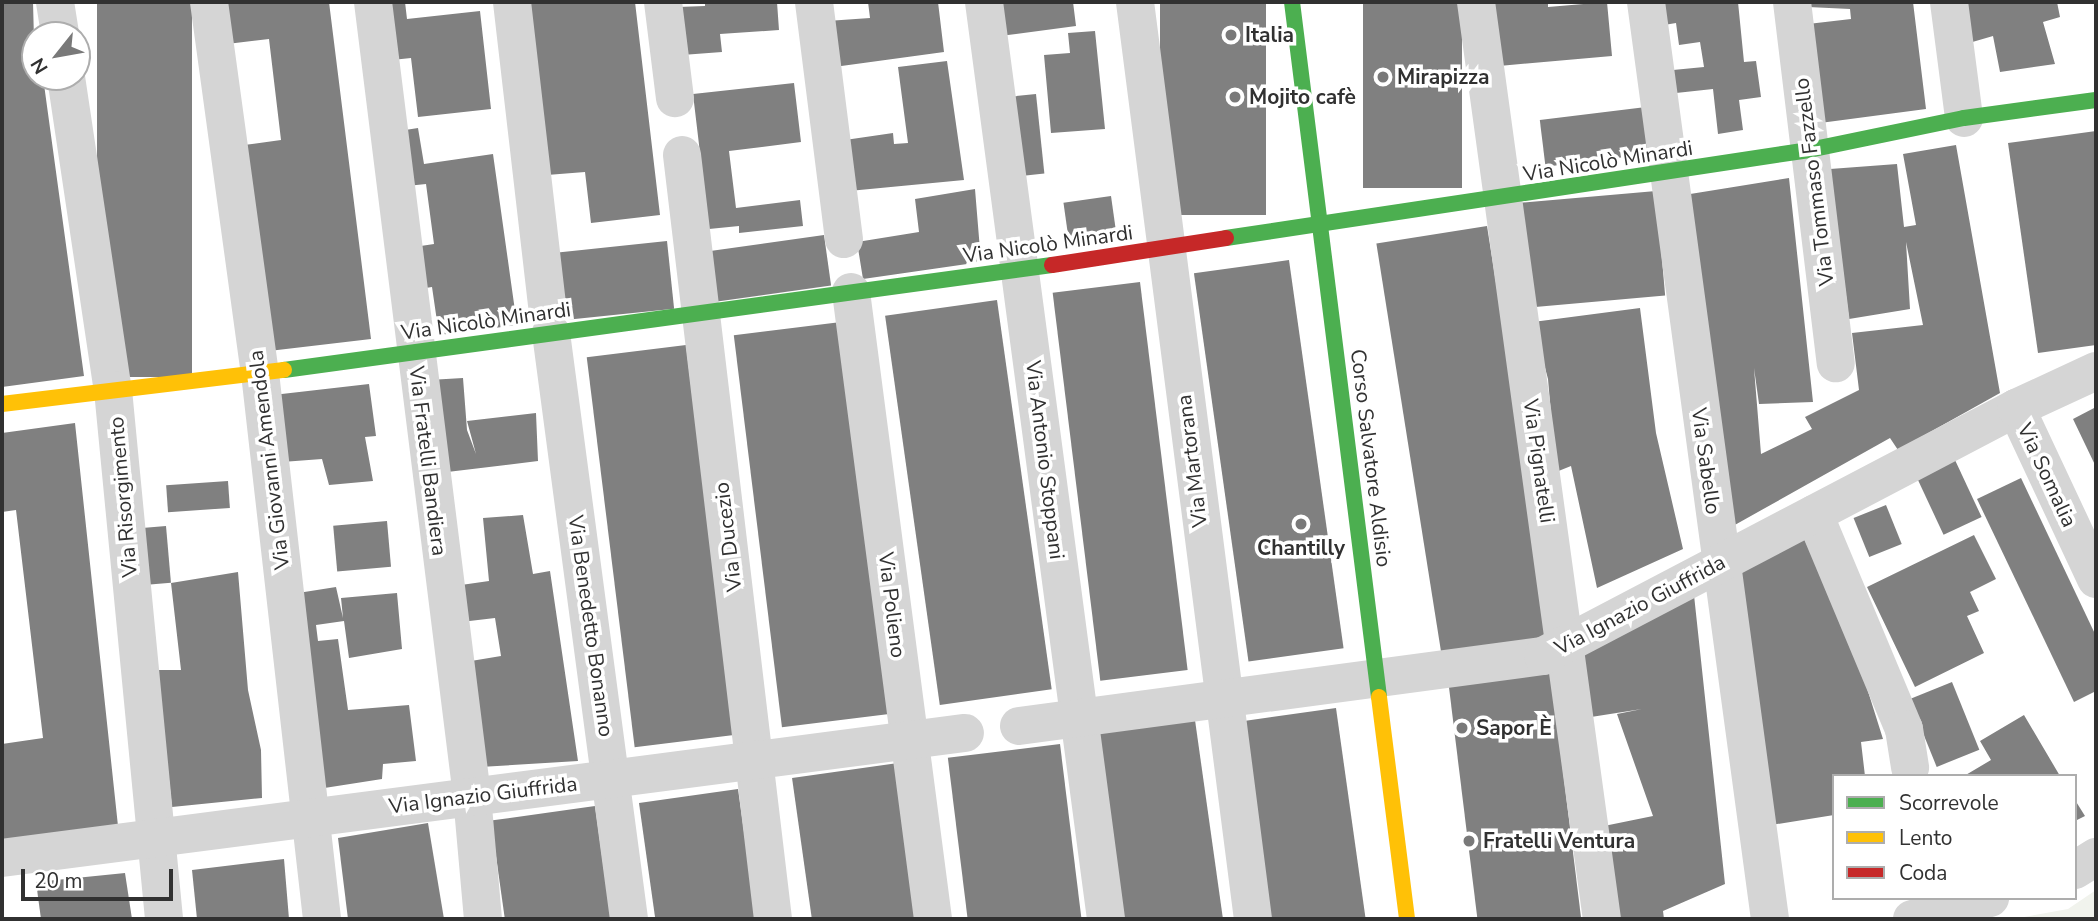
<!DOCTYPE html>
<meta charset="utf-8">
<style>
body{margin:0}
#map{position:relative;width:2098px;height:921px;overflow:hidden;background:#fff;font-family:"Nunito Sans",sans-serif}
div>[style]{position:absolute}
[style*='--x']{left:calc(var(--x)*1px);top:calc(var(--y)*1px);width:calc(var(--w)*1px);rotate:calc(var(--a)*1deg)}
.green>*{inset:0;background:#f1f3ed}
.building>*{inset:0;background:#808080;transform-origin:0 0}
.street>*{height:38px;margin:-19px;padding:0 19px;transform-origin:19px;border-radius:19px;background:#d5d5d5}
.fast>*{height:16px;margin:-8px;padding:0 8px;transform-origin:8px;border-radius:8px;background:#4caf50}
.slow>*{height:16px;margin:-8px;padding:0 8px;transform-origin:8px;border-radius:8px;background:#ffc107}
.jam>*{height:16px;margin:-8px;padding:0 8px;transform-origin:8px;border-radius:8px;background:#c62828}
.dots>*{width:19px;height:19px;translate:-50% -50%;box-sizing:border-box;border:4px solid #fff;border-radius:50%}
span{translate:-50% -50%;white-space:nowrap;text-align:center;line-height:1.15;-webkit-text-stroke:7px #fff;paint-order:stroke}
.poi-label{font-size:21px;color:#313131;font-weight:700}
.left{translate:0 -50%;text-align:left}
.street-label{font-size:21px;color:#313131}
.frame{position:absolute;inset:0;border:4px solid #313131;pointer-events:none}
.legend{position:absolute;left:1832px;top:774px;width:245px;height:126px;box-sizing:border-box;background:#fff;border:2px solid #adadad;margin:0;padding:9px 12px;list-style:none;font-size:21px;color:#313131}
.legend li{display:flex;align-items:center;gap:14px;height:35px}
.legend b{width:35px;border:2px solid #adadad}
.north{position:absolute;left:21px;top:21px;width:70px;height:70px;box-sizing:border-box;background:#fff;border:2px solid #adadad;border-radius:50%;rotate:239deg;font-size:19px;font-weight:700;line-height:28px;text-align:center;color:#313131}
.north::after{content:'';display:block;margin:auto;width:24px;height:32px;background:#797979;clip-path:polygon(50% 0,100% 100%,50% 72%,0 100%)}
.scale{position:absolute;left:21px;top:869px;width:152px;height:32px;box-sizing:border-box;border:4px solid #313131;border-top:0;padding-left:9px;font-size:21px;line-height:24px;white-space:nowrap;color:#313131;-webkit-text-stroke:5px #fff;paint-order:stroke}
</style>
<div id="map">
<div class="green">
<div style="clip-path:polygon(2096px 890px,2096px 919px,2013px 919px,2068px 909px)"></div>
</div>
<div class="building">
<div style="clip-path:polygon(2px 2px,33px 2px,35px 77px,43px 77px,84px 376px,2px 387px)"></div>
<div style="left:97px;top:2px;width:95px;height:375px"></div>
<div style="clip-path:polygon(222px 2px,329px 2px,371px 339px,269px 351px,244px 145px,281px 140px,269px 39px,227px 44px)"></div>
<div style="clip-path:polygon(385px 2px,405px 2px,407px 19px,480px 11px,491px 109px,418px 117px,411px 58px,392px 60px)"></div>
<div style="clip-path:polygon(527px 2px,635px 2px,660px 215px,591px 223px,585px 172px,547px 175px)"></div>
<div style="clip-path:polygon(705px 2px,777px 2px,779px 30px,720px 34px,722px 52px,682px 55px,678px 7px,705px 6px)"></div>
<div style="clip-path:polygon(868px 2px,938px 2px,944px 52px,834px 67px,827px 21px,870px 18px)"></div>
<div style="clip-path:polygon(996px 2px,1073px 2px,1076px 26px,1000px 36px)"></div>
<div style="left:1160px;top:2px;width:106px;height:213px"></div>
<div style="left:1363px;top:2px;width:99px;height:186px"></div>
<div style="clip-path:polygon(1493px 2px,1548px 2px,1548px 7px,1607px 2px,1612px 56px,1499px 66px)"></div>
<div style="clip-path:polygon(1661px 2px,1738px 2px,1744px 62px,1756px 61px,1761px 97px,1739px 100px,1743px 130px,1718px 134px,1713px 89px,1676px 93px,1673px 70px,1704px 67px,1700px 42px,1679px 45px,1676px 23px,1664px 25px)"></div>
<div style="clip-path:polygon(1807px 2px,1913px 2px,1926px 109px,1820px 123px,1808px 24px,1851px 19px,1850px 9px,1808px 7px)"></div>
<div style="clip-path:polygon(1958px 2px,2057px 2px,2060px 17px,2043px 22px,2055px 64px,2000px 72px,1993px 36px,1969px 43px)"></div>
<div style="clip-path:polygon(1095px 31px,1105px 129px,1051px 133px,1044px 55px,1070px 53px,1068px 33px)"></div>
<div style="clip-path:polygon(947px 61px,964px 180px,849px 191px,845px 140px,893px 133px,894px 144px,908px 143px,898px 67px)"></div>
<div style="clip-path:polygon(794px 83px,801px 142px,729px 151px,736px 208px,800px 200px,803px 226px,739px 233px,739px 226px,709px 229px,693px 94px)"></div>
<div style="left:1036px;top:94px;width:80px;height:28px;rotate:84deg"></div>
<div style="left:1646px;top:107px;width:47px;height:107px;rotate:83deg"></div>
<div style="clip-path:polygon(418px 128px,424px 164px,493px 154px,517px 325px,439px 335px,432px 287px,419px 289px,414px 247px,434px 244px,426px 184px,407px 186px,399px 131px)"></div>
<div style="clip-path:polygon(2096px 131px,2096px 345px,2038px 353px,2008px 143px)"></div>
<div style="clip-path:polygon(1956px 145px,2000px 393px,1898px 450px,1890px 438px,1733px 526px,1684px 195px,1789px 178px,1813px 402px,1759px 404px,1754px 368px,1761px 454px,1812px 429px,1805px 417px,1859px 390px,1852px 333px,1923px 325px,1906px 242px,1910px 309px,1849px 319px,1830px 169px,1897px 164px,1904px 227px,1916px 225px,1903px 154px)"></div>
<div style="clip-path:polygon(975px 189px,981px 262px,863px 279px,857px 242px,919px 232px,915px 199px)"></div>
<div style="left:1656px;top:191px;width:105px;height:139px;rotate:85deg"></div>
<div style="left:1111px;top:196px;width:41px;height:48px;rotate:82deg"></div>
<div style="left:1487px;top:226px;width:418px;height:112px;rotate:81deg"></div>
<div style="left:824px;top:235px;width:51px;height:122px;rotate:82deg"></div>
<div style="left:667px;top:241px;width:68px;height:112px;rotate:84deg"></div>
<div style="left:1289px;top:260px;width:392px;height:96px;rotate:82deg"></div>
<div style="left:1140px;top:282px;width:391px;height:88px;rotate:83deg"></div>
<div style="left:997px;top:300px;width:393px;height:113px;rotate:82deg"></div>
<div style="clip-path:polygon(1640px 308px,1656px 433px,1683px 549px,1597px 588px,1571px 466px,1556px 472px,1548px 379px,1533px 322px)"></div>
<div style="left:841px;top:322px;width:395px;height:108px;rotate:83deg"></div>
<div style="left:686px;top:345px;width:393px;height:100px;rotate:83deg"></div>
<div style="clip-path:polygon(463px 378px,467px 430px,476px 454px,467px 421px,536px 413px,538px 461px,439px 473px,429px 380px)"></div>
<div style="clip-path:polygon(369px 384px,376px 436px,365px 437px,373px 481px,329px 485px,322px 459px,282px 462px,273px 395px)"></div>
<div style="clip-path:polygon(2096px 407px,2096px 467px,2073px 419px)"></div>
<div style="clip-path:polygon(75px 423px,118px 826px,2px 842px,2px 744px,43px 738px,16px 510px,2px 512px,2px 433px)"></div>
<div style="left:1955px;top:460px;width:63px;height:42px;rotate:65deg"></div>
<div style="clip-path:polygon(2021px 478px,2096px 636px,2096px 691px,2074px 702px,1977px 499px)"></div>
<div style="left:228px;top:481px;width:27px;height:62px;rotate:86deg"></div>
<div style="left:1886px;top:505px;width:42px;height:35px;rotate:68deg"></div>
<div style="clip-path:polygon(523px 515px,533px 574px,550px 571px,578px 761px,480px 767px,465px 662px,501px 656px,495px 618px,461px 622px,454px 586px,489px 581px,483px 518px)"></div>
<div style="left:387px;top:521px;width:46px;height:54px;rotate:85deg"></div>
<div style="left:166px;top:526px;width:57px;height:24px;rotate:85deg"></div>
<div style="clip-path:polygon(1802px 535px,1844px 615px,1883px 739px,1861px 742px,1865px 776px,1834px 776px,1834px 815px,1771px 825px,1737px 574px)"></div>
<div style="clip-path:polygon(1974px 535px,1996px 579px,1970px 592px,1979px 611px,1967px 616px,1984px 653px,1915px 687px,1867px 587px)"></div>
<div style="clip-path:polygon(238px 572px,248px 690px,261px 750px,262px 798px,172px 807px,157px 670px,181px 670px,171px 583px)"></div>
<div style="clip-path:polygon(336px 587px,343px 618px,341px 598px,397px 593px,402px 649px,349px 658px,344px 621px,316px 625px,318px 641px,338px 639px,348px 710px,409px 705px,416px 761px,383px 764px,382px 779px,318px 789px,298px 593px)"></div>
<div style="clip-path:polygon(1694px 595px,1725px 884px,1663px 911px,1664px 919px,1617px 919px,1604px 826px,1653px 816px,1617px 714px,1642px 709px,1591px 717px,1581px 652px)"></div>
<div style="left:1551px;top:673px;width:248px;height:103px;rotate:83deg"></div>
<div style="left:1952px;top:682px;width:73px;height:46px;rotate:68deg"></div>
<div style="left:1336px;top:708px;width:213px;height:100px;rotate:82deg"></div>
<div style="clip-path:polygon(2024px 715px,2060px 776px,1964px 776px,1991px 760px,1980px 741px)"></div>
<div style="left:1195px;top:720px;width:201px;height:98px;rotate:82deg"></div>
<div style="left:1060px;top:744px;width:176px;height:113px;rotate:83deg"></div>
<div style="left:898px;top:763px;width:158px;height:107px;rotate:82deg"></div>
<div style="left:738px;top:789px;width:130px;height:100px;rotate:82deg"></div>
<div style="clip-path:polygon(2075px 800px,2085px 816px,2075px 821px)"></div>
<div style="left:595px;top:806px;width:114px;height:105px;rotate:82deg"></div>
<div style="clip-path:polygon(428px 823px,444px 919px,348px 919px,338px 838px)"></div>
<div style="clip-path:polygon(284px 859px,289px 919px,197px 919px,192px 870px)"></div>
<div style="clip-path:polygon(125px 873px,132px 919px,41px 919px,36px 882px)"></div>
</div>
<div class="street">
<div style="--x:55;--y:2;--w:33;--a:81"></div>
<div style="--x:209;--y:2;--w:374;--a:82.2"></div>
<div style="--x:260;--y:373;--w:550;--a:83.52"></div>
<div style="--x:373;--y:2;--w:800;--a:82.89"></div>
<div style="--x:472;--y:796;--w:123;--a:84.9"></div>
<div style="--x:512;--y:2;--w:304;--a:83.4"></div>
<div style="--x:663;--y:2;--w:97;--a:82.9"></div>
<div style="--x:814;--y:2;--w:239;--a:82.8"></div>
<div style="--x:984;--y:2;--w:925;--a:82.42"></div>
<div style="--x:1135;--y:2;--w:925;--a:82.67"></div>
<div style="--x:1476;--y:2;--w:926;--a:82.18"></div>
<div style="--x:1646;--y:2;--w:925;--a:82.3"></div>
<div style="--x:1792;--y:2;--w:364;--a:83.1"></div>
<div style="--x:1949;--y:2;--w:117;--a:82.6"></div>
<div style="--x:66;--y:77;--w:317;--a:81.5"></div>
<div style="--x:113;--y:390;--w:531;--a:84.49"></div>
<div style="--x:682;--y:155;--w:769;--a:83.21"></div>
<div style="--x:851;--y:292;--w:632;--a:82.55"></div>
<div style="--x:551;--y:333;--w:591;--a:82.42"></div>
<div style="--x:2016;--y:408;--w:189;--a:64.9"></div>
<div style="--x:1814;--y:514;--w:233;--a:67.3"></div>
<div style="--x:1904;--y:729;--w:39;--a:81"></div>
<div style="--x:1019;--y:726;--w:529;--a:-7.61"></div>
<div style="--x:1543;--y:656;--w:534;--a:-27.67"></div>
<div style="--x:2016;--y:408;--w:88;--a:-24.8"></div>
<div style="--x:2;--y:858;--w:971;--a:-7.4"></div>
<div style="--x:2075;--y:870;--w:25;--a:-32"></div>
<div style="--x:1912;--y:919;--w:81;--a:-15.1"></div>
</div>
<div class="fast">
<div style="--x:1292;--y:2;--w:700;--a:82.86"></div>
<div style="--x:1226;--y:238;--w:590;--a:-8.58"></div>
<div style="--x:1809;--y:150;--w:158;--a:-11.7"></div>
<div style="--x:1964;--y:118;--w:133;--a:-7.8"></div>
<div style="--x:284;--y:370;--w:775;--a:-7.79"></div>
</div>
<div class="slow">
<div style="--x:2;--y:404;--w:284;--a:-6.9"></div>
<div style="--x:1379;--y:697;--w:224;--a:82.8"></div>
</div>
<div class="jam">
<div style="--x:1052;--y:265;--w:176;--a:-8.8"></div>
</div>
<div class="dots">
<div style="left:1231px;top:35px;background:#797979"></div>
<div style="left:1383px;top:77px;background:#797979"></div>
<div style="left:1235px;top:97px;background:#797979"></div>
<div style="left:1301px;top:524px;background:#797979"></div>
<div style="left:1462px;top:728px;background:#797979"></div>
<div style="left:1469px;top:841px;background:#797979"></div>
</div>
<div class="poi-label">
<span class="left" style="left:1245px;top:35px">Italia</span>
<span class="left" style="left:1397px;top:77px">Mirapizza</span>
<span class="left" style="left:1249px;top:97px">Mojito cafè</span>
<span style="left:1301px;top:548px">Chantilly</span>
<span class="left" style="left:1476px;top:728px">Sapor È</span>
<span class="left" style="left:1483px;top:841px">Fratelli Ventura</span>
</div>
<div class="street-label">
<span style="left:1608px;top:161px;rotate:-9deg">Via Nicolò Minardi</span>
<span style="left:1814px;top:182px;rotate:-97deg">Via Tommaso Fazzello</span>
<span style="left:1048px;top:244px;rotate:-8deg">Via Nicolò Minardi</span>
<span style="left:486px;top:321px;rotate:-8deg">Via Nicolò Minardi</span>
<span style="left:1371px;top:458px;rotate:83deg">Corso Salvatore Aldisio</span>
<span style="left:269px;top:460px;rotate:-97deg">Via Giovanni Amendola</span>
<span style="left:1045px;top:460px;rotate:83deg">Via Antonio Stoppani</span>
<span style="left:428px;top:461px;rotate:83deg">Via Fratelli Bandiera</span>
<span style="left:1192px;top:461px;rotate:-97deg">Via Martorana</span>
<span style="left:1539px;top:461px;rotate:82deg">Via Pignatelli</span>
<span style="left:1706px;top:461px;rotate:82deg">Via Sabello</span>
<span style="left:2047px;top:475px;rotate:65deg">Via Somalia</span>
<span style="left:123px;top:497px;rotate:-95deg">Via Risorgimento</span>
<span style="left:728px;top:537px;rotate:-97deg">Via Ducezio</span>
<span style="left:892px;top:605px;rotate:83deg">Via Polieno</span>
<span style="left:1640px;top:605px;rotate:-28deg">Via Ignazio Giuffrida</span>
<span style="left:591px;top:626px;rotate:82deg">Via Benedetto Bonanno</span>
<span style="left:483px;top:795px;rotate:-7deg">Via Ignazio Giuffrida</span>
</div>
<div class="frame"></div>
<ul class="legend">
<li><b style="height:9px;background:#4caf50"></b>Scorrevole</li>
<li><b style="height:9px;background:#ffc107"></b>Lento</li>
<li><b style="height:9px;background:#c62828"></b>Coda</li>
</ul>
<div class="north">N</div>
<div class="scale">20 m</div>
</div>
